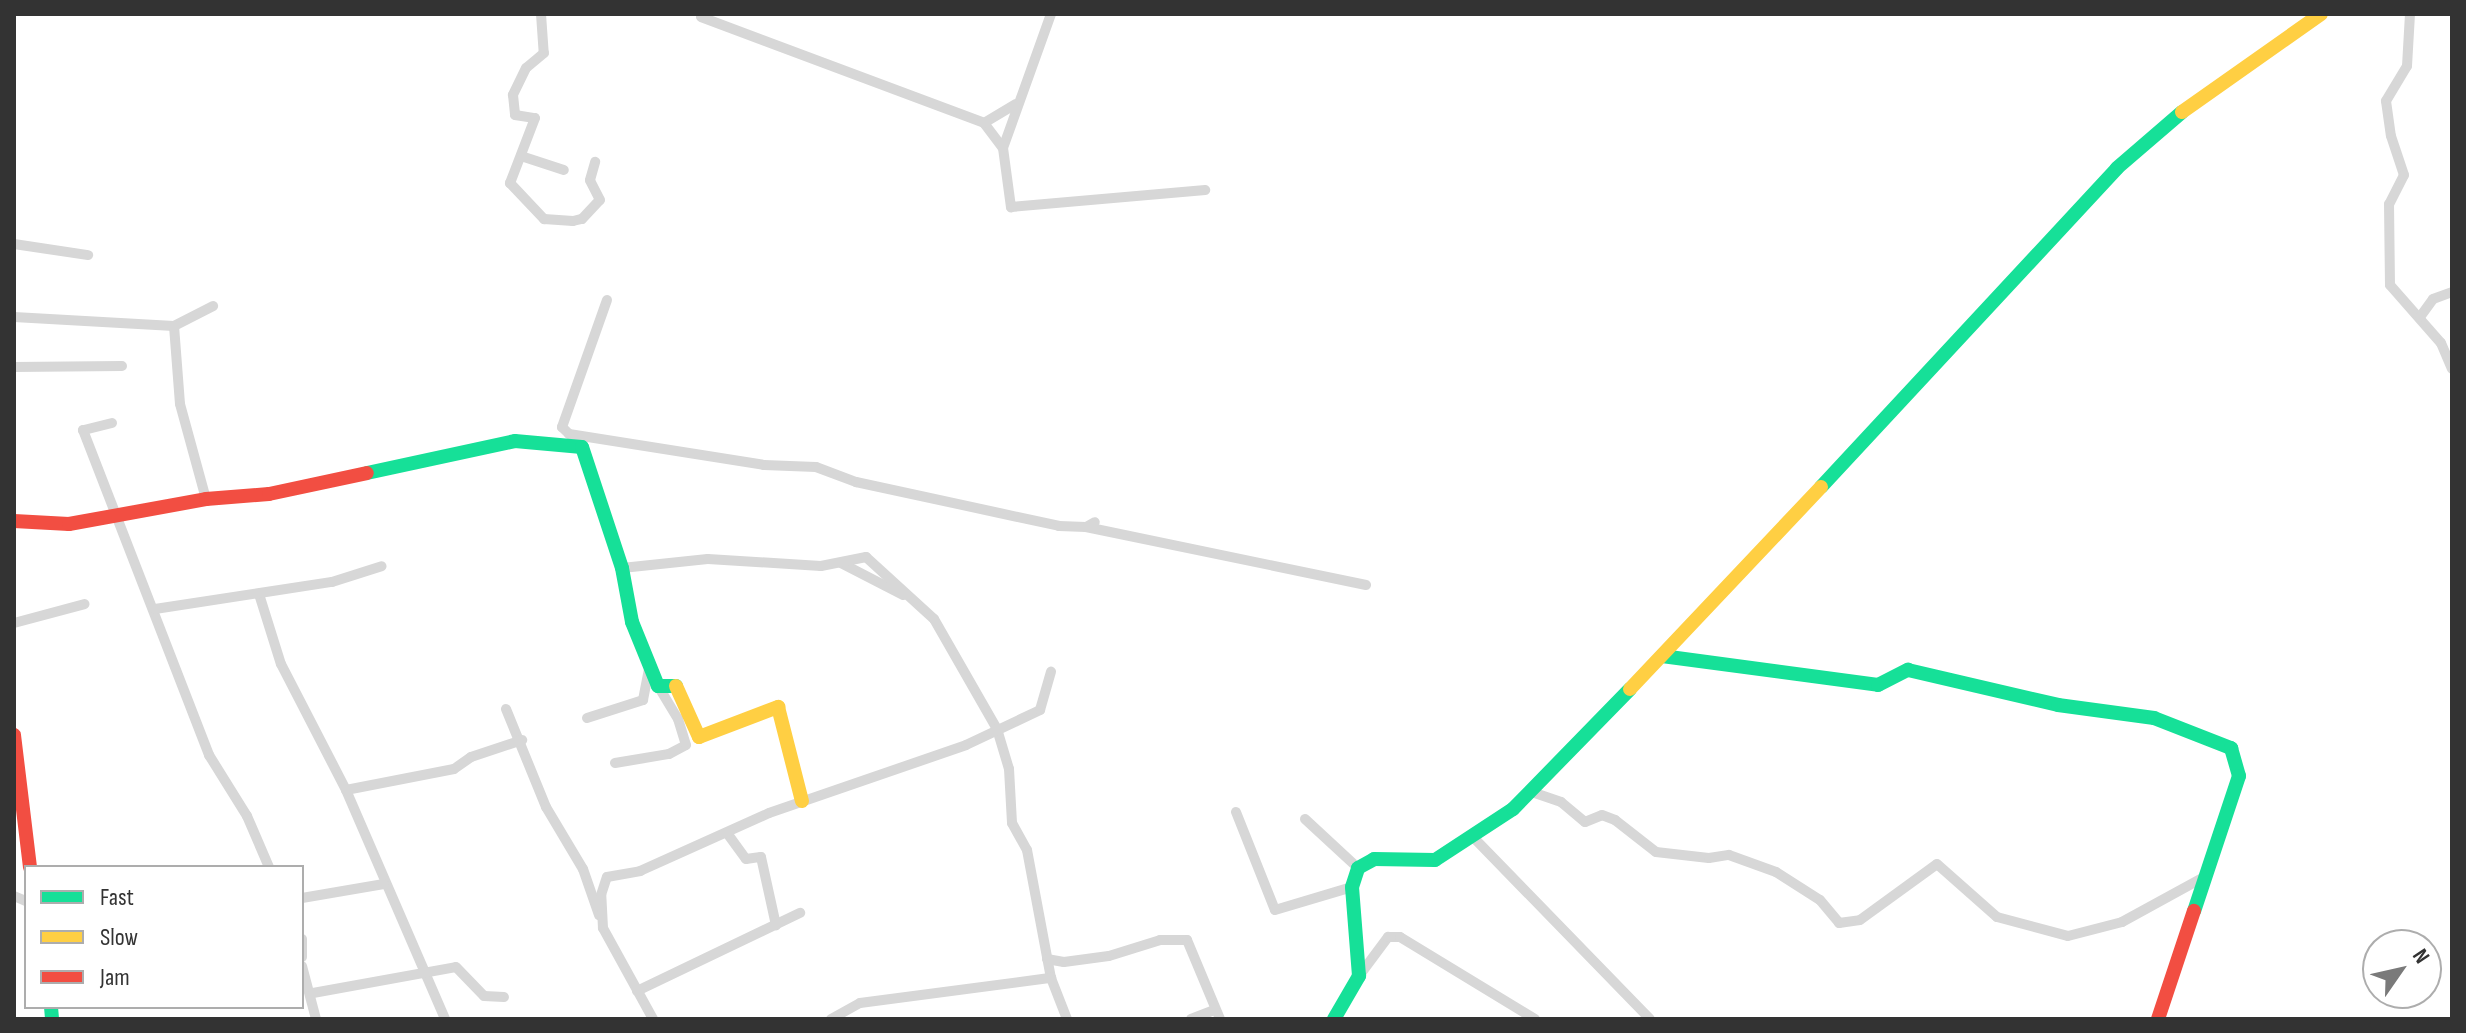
<!DOCTYPE html>
<style>
body{margin:0}
#map{position:relative;width:2466px;height:1033px;overflow:hidden;background:#fff;font-family:"Sofia Sans Condensed",sans-serif}
div>[style]{position:absolute}
[style*='--x']{left:calc(var(--x)*1px);top:calc(var(--y)*1px);width:calc(var(--w)*1px);rotate:calc(var(--a)*1deg)}
.street>*{height:10px;margin:-5px;padding:0 5px;transform-origin:5px;border-radius:5px;background:#d7d7d7}
.fast>*{height:14px;margin:-7px;padding:0 7px;transform-origin:7px;border-radius:7px;background:#16e098}
.slow>*{height:14px;margin:-7px;padding:0 7px;transform-origin:7px;border-radius:7px;background:#ffcf43}
.jam>*{height:14px;margin:-7px;padding:0 7px;transform-origin:7px;border-radius:7px;background:#f24e42}
span{translate:-50% -50%;white-space:nowrap;text-align:center;line-height:1.15;-webkit-text-stroke:8px #fff;paint-order:stroke}
.frame{position:absolute;inset:0;border:16px solid #333;pointer-events:none}
.legend{position:absolute;left:24px;top:865px;width:280px;height:144px;box-sizing:border-box;background:#fff;border:2px solid #adadad;margin:0;padding:10px 14px;list-style:none;font-size:24px;color:#333}
.legend li{display:flex;align-items:center;gap:16px;height:40px}
.legend b{width:40px;border:2px solid #adadad}
.north{position:absolute;left:2362px;top:929px;width:80px;height:80px;box-sizing:border-box;background:#fff;border:2px solid #adadad;border-radius:50%;rotate:56deg;font-size:22px;font-weight:700;line-height:32px;text-align:center;color:#333}
.north::after{content:'';display:block;margin:auto;width:28px;height:36px;background:#7a7a7a;clip-path:polygon(50% 0,100% 100%,50% 72%,0 100%)}
</style>
<div id="map">
<div class="street">
<div style="--x:541;--y:14;--w:39;--a:86"></div>
<div style="--x:544;--y:53;--w:23;--a:140"></div>
<div style="--x:526;--y:68;--w:30;--a:116"></div>
<div style="--x:513;--y:95;--w:20;--a:84"></div>
<div style="--x:515;--y:115;--w:20;--a:9"></div>
<div style="--x:535;--y:118;--w:70;--a:111"></div>
<div style="--x:510;--y:183;--w:50;--a:46.6"></div>
<div style="--x:544;--y:219;--w:29;--a:4"></div>
<div style="--x:573;--y:221;--w:9;--a:-13"></div>
<div style="--x:582;--y:219;--w:26;--a:-47"></div>
<div style="--x:600;--y:200;--w:22;--a:-117"></div>
<div style="--x:590;--y:180;--w:19;--a:-74"></div>
<div style="--x:1051;--y:14;--w:142;--a:109.7"></div>
<div style="--x:1003;--y:148;--w:60;--a:82.3"></div>
<div style="--x:1011;--y:207;--w:195;--a:-5"></div>
<div style="--x:2410;--y:14;--w:52;--a:93.3"></div>
<div style="--x:2407;--y:66;--w:41;--a:121"></div>
<div style="--x:2386;--y:101;--w:35;--a:82"></div>
<div style="--x:2391;--y:136;--w:41;--a:71.6"></div>
<div style="--x:2404;--y:175;--w:33;--a:117"></div>
<div style="--x:2389;--y:204;--w:81;--a:89.3"></div>
<div style="--x:2390;--y:285;--w:77;--a:48.7"></div>
<div style="--x:2441;--y:343;--w:28;--a:67"></div>
<div style="--x:701;--y:17;--w:302;--a:20.5"></div>
<div style="--x:984;--y:123;--w:31;--a:53"></div>
<div style="--x:984;--y:123;--w:37;--a:-31"></div>
<div style="--x:521;--y:156;--w:45;--a:18"></div>
<div style="--x:14;--y:244;--w:75;--a:8.5"></div>
<div style="--x:607;--y:300;--w:135;--a:109.5"></div>
<div style="--x:562;--y:427;--w:10;--a:45"></div>
<div style="--x:569;--y:434;--w:197;--a:9"></div>
<div style="--x:764;--y:465;--w:52;--a:2.2"></div>
<div style="--x:816;--y:467;--w:43;--a:20.6"></div>
<div style="--x:856;--y:482;--w:208;--a:12.2"></div>
<div style="--x:1059;--y:526;--w:27;--a:2"></div>
<div style="--x:1086;--y:527;--w:10;--a:-29"></div>
<div style="--x:14;--y:317;--w:160;--a:3.2"></div>
<div style="--x:174;--y:326;--w:44;--a:-27.1"></div>
<div style="--x:2420;--y:317;--w:22;--a:-54"></div>
<div style="--x:2433;--y:299;--w:20;--a:-20"></div>
<div style="--x:174;--y:326;--w:78;--a:85.6"></div>
<div style="--x:180;--y:404;--w:98;--a:74.7"></div>
<div style="--x:14;--y:367;--w:108;--a:-0.5"></div>
<div style="--x:112;--y:423;--w:30;--a:166"></div>
<div style="--x:83;--y:430;--w:349;--a:68.8"></div>
<div style="--x:209;--y:755;--w:72;--a:58.1"></div>
<div style="--x:247;--y:816;--w:56;--a:66.7"></div>
<div style="--x:1086;--y:527;--w:286;--a:11.7"></div>
<div style="--x:841;--y:563;--w:70;--a:27.3"></div>
<div style="--x:622;--y:568;--w:86;--a:-6"></div>
<div style="--x:708;--y:559;--w:113;--a:3.5"></div>
<div style="--x:821;--y:566;--w:46;--a:-11.3"></div>
<div style="--x:866;--y:557;--w:92;--a:42.4"></div>
<div style="--x:934;--y:619;--w:127;--a:60.2"></div>
<div style="--x:997;--y:729;--w:42;--a:73.3"></div>
<div style="--x:1009;--y:769;--w:54;--a:86.8"></div>
<div style="--x:1012;--y:823;--w:31;--a:61"></div>
<div style="--x:1027;--y:850;--w:130;--a:79.4"></div>
<div style="--x:1051;--y:978;--w:44;--a:68.7"></div>
<div style="--x:259;--y:594;--w:73;--a:72.6"></div>
<div style="--x:281;--y:664;--w:142;--a:62.7"></div>
<div style="--x:346;--y:790;--w:249;--a:66.6"></div>
<div style="--x:155;--y:609;--w:179;--a:-8.7"></div>
<div style="--x:332;--y:582;--w:52;--a:-17.7"></div>
<div style="--x:14;--y:623;--w:73;--a:-15"></div>
<div style="--x:506;--y:709;--w:106;--a:67.8"></div>
<div style="--x:546;--y:807;--w:72;--a:59.2"></div>
<div style="--x:583;--y:869;--w:49;--a:70.8"></div>
<div style="--x:587;--y:718;--w:59;--a:-17.8"></div>
<div style="--x:643;--y:700;--w:31;--a:-79"></div>
<div style="--x:615;--y:763;--w:55;--a:-9.5"></div>
<div style="--x:669;--y:754;--w:19;--a:-28"></div>
<div style="--x:686;--y:745;--w:27;--a:-107"></div>
<div style="--x:678;--y:719;--w:39;--a:-121"></div>
<div style="--x:346;--y:790;--w:110;--a:-11"></div>
<div style="--x:454;--y:769;--w:21;--a:-35"></div>
<div style="--x:471;--y:757;--w:54;--a:-18.4"></div>
<div style="--x:1529;--y:791;--w:34;--a:19"></div>
<div style="--x:1561;--y:802;--w:31;--a:40"></div>
<div style="--x:1585;--y:822;--w:18;--a:-22"></div>
<div style="--x:1602;--y:815;--w:14;--a:21"></div>
<div style="--x:1615;--y:820;--w:52;--a:38"></div>
<div style="--x:1656;--y:852;--w:53;--a:6.5"></div>
<div style="--x:1709;--y:858;--w:20;--a:-9"></div>
<div style="--x:1729;--y:855;--w:50;--a:19.9"></div>
<div style="--x:1776;--y:872;--w:52;--a:32.5"></div>
<div style="--x:1820;--y:900;--w:30;--a:50"></div>
<div style="--x:1839;--y:923;--w:21;--a:-8"></div>
<div style="--x:1860;--y:920;--w:95;--a:-36"></div>
<div style="--x:1937;--y:864;--w:80;--a:41.5"></div>
<div style="--x:1997;--y:917;--w:73;--a:15"></div>
<div style="--x:2068;--y:936;--w:56;--a:-14.5"></div>
<div style="--x:2122;--y:922;--w:96;--a:-28.7"></div>
<div style="--x:1236;--y:812;--w:105;--a:68.3"></div>
<div style="--x:1275;--y:910;--w:80;--a:-16.6"></div>
<div style="--x:1305;--y:819;--w:72;--a:42.8"></div>
<div style="--x:727;--y:833;--w:32;--a:54"></div>
<div style="--x:746;--y:859;--w:15;--a:-8"></div>
<div style="--x:761;--y:857;--w:70;--a:77.6"></div>
<div style="--x:1474;--y:838;--w:252;--a:45.8"></div>
<div style="--x:14;--y:896;--w:13;--a:23"></div>
<div style="--x:302;--y:898;--w:83;--a:-9.7"></div>
<div style="--x:302;--y:939;--w:18;--a:90"></div>
<div style="--x:1047;--y:959;--w:17;--a:10"></div>
<div style="--x:1064;--y:962;--w:45;--a:-7.6"></div>
<div style="--x:1109;--y:956;--w:53;--a:-17.4"></div>
<div style="--x:1160;--y:940;--w:27;--a:0"></div>
<div style="--x:1187;--y:940;--w:86;--a:67.3"></div>
<div style="--x:302;--y:966;--w:55;--a:75.2"></div>
<div style="--x:1359;--y:976;--w:49;--a:-53.4"></div>
<div style="--x:1388;--y:937;--w:12;--a:0"></div>
<div style="--x:1400;--y:937;--w:158;--a:31.3"></div>
<div style="--x:637;--y:991;--w:181;--a:-25.6"></div>
<div style="--x:313;--y:993;--w:145;--a:-10.3"></div>
<div style="--x:456;--y:967;--w:40;--a:46"></div>
<div style="--x:484;--y:996;--w:20;--a:3"></div>
<div style="--x:653;--y:1019;--w:104;--a:-118.8"></div>
<div style="--x:603;--y:928;--w:33;--a:-93"></div>
<div style="--x:601;--y:895;--w:19;--a:-72"></div>
<div style="--x:607;--y:877;--w:34;--a:-10"></div>
<div style="--x:640;--y:871;--w:141;--a:-24.2"></div>
<div style="--x:769;--y:813;--w:208;--a:-19"></div>
<div style="--x:966;--y:745;--w:82;--a:-25.3"></div>
<div style="--x:1040;--y:710;--w:40;--a:-74"></div>
<div style="--x:831;--y:1019;--w:33;--a:-29"></div>
<div style="--x:860;--y:1003;--w:193;--a:-7.5"></div>
<div style="--x:1191;--y:1019;--w:25;--a:-21"></div>
</div>
<div class="fast">
<div style="--x:367;--y:473;--w:151;--a:-12.2"></div>
<div style="--x:515;--y:441;--w:67;--a:5.1"></div>
<div style="--x:582;--y:447;--w:127;--a:71.7"></div>
<div style="--x:622;--y:568;--w:55;--a:79.5"></div>
<div style="--x:632;--y:622;--w:69;--a:67.9"></div>
<div style="--x:658;--y:686;--w:18;--a:0"></div>
<div style="--x:1821;--y:487;--w:435;--a:-47.1"></div>
<div style="--x:2117;--y:168;--w:86;--a:-40.7"></div>
<div style="--x:1662;--y:656;--w:218;--a:7.6"></div>
<div style="--x:1878;--y:685;--w:34;--a:-27"></div>
<div style="--x:1908;--y:670;--w:154;--a:13.1"></div>
<div style="--x:2058;--y:705;--w:97;--a:7.7"></div>
<div style="--x:2154;--y:718;--w:83;--a:21.3"></div>
<div style="--x:2231;--y:748;--w:29;--a:74"></div>
<div style="--x:2239;--y:776;--w:142;--a:108.4"></div>
<div style="--x:51;--y:1007;--w:12;--a:85"></div>
<div style="--x:1334;--y:1019;--w:50;--a:-59.8"></div>
<div style="--x:1359;--y:976;--w:89;--a:-94.5"></div>
<div style="--x:1352;--y:887;--w:20;--a:-72"></div>
<div style="--x:1358;--y:868;--w:18;--a:-29"></div>
<div style="--x:1374;--y:859;--w:61;--a:0.9"></div>
<div style="--x:1435;--y:860;--w:93;--a:-33.2"></div>
<div style="--x:1513;--y:809;--w:168;--a:-45.7"></div>
</div>
<div class="slow">
<div style="--x:2182;--y:112;--w:170;--a:-35.2"></div>
<div style="--x:676;--y:686;--w:56;--a:65.7"></div>
<div style="--x:699;--y:737;--w:85;--a:-20.8"></div>
<div style="--x:778;--y:707;--w:97;--a:75.7"></div>
<div style="--x:1630;--y:689;--w:278;--a:-46.6"></div>
</div>
<div class="jam">
<div style="--x:14;--y:521;--w:55;--a:3.1"></div>
<div style="--x:69;--y:524;--w:139;--a:-10.3"></div>
<div style="--x:206;--y:499;--w:63;--a:-4.5"></div>
<div style="--x:269;--y:494;--w:100;--a:-12.1"></div>
<div style="--x:14;--y:735;--w:133;--a:83.1"></div>
<div style="--x:2158;--y:1019;--w:114;--a:-71.6"></div>
</div>
<div class="frame"></div>
<ul class="legend">
<li><b style="height:10px;background:#16e098"></b>Fast</li>
<li><b style="height:10px;background:#ffcf43"></b>Slow</li>
<li><b style="height:10px;background:#f24e42"></b>Jam</li>
</ul>
<div class="north">N</div>
</div>
